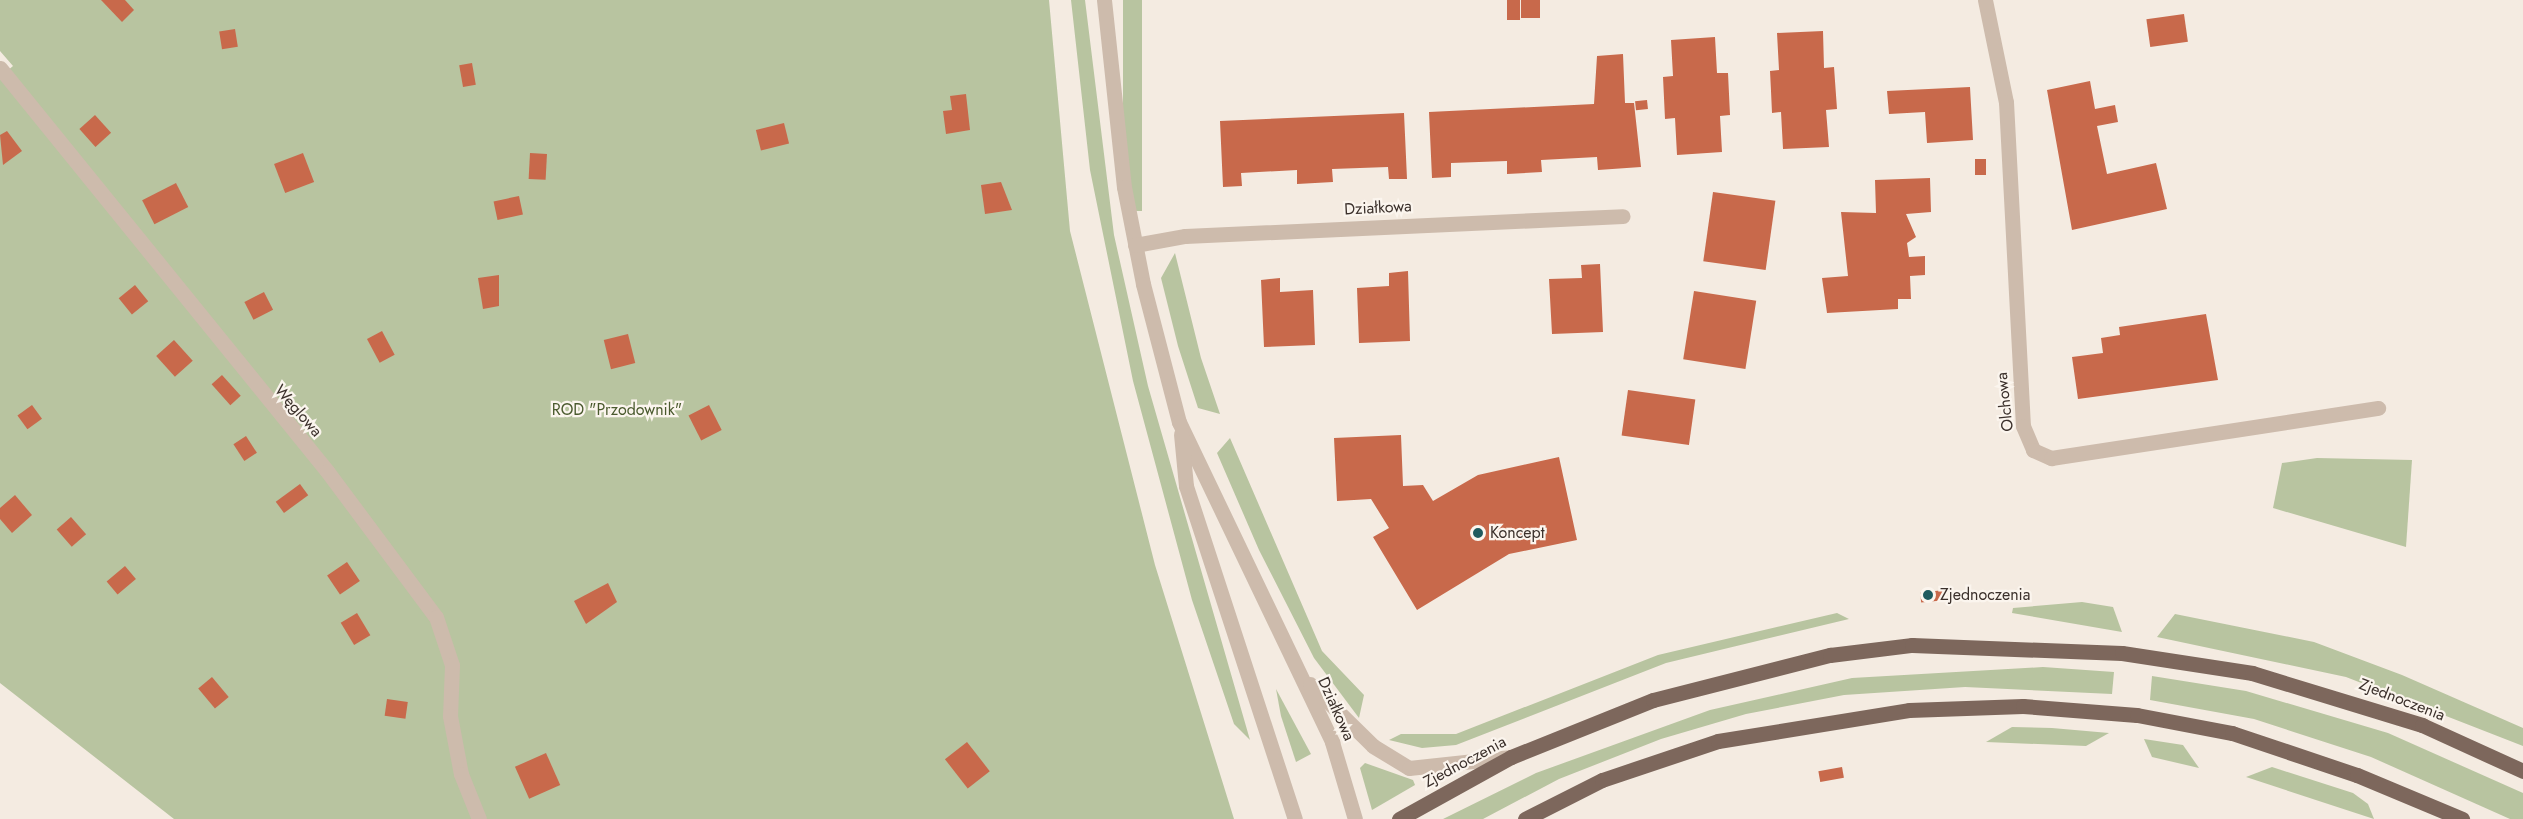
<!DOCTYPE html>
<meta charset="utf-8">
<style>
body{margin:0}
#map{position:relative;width:2523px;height:819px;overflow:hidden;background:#f4ebe1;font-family:Jost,sans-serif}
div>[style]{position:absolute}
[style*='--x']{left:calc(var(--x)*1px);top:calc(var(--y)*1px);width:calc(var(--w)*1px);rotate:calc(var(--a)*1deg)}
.green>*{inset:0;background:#b8c4a0;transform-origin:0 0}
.building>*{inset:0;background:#c8694b;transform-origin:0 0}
.minor>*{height:15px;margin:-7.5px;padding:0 7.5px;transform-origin:7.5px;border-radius:7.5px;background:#cdbbac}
.major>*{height:15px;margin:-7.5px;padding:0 7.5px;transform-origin:7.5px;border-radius:7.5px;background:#7d675c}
.dots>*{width:16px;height:16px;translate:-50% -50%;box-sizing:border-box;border:3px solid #fbf5ee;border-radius:50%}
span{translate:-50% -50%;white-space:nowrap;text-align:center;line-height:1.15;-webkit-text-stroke:4.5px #fbf5ee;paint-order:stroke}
.street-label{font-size:16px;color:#3b302b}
.park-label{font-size:16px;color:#4a5a2e}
.poi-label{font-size:16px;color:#3b302b}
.left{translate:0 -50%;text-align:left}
</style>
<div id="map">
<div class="green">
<div style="clip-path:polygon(0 0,1049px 0,1070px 231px,1155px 565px,1234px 819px,174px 819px,0 683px,0 77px,13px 66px,0 51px)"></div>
<div style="clip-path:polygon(1071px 0,1085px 0,1114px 235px,1148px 386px,1250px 740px,1234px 724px,1192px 600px,1133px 381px,1090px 170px)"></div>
<div style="left:1123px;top:0;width:19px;height:211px"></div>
<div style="clip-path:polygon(1175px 253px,1201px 358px,1220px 414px,1198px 408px,1178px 346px,1161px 278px)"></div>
<div style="clip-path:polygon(1230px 438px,1322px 651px,1364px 695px,1359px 718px,1314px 658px,1259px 550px,1217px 453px)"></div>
<div style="clip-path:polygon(2317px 458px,2412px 460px,2406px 547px,2273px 508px,2282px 463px)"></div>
<div style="clip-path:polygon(2082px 602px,2113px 607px,2122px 632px,2012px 613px,2013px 608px)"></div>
<div style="clip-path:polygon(1837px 613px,1849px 619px,1666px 663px,1456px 745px,1422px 748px,1389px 740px,1401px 734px,1456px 734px,1658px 655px)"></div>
<div style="clip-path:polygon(2175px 614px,2314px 642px,2402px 675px,2523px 728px,2523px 746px,2346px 677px,2157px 637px)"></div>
<div style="clip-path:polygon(2043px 667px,2114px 672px,2112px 694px,1965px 687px,1844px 695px,1746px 714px,1661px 739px,1559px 779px,1483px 819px,1443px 819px,1536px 773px,1710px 710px,1852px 678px)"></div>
<div style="clip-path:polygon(2152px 676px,2246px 691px,2388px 733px,2523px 793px,2523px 819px,2510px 819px,2371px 757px,2254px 719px,2150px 700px)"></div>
<div style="clip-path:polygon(1276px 689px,1311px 754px,1296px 762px,1281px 716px)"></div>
<div style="clip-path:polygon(2012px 727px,2052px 728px,2109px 733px,2086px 746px,1986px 742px)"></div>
<div style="clip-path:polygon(2144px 739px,2183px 745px,2199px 768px,2152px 757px)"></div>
<div style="clip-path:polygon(1365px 763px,1413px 780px,1415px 785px,1372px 810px,1360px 768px)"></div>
<div style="clip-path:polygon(2272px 767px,2353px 793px,2368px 804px,2374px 819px,2246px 777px)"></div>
</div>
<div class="building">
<div style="clip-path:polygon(101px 0,125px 0,134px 10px,122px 22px)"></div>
<div style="left:1507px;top:0;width:13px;height:20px"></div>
<div style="left:1521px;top:0;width:19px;height:18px"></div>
<div style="left:2184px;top:14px;width:28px;height:38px;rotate:82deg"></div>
<div style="left:235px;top:29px;width:18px;height:16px;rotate:81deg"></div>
<div style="clip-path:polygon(1823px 31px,1824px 68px,1834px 67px,1837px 109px,1826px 110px,1829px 147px,1783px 149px,1781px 112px,1772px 113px,1771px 91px,1770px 71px,1779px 70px,1777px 33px)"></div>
<div style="clip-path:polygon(1715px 37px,1717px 73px,1728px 73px,1730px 115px,1720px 116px,1722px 152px,1677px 155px,1675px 118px,1665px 119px,1663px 77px,1673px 76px,1671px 40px)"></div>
<div style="clip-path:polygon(1623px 54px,1625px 103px,1634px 103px,1641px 167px,1598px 170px,1597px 157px,1541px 160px,1542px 172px,1507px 174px,1507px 161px,1451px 163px,1451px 177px,1432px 178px,1429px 112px,1594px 104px,1597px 56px)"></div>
<div style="left:472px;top:63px;width:22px;height:13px;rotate:80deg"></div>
<div style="clip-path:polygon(2090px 81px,2095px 109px,2115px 105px,2118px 122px,2097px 126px,2107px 174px,2156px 163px,2167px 209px,2072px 230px,2047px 90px)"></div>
<div style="clip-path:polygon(1970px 87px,1973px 140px,1927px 143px,1925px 112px,1889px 114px,1887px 91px)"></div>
<div style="clip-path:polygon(966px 94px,970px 130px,946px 134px,943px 111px,952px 110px,950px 96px)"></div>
<div style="left:1647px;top:100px;width:9px;height:12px;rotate:84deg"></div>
<div style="clip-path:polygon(1404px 113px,1407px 179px,1389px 179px,1388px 167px,1332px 169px,1333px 182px,1297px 184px,1297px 170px,1241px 173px,1242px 186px,1223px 187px,1220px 121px)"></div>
<div style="left:95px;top:115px;width:24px;height:21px;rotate:48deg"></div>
<div style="left:784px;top:123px;width:21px;height:29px;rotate:76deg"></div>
<div style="clip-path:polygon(7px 131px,22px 151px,3px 165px,0 135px)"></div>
<div style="left:303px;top:153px;width:31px;height:31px;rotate:69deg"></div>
<div style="left:530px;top:153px;width:17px;height:26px;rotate:3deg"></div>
<div style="left:1975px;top:159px;width:11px;height:16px"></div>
<div style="clip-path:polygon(1930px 178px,1931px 212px,1906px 214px,1916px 237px,1907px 243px,1909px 257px,1925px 256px,1925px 275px,1910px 276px,1911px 299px,1898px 299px,1898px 309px,1827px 313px,1822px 278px,1848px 276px,1841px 212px,1876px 213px,1875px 180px)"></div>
<div style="clip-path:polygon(1001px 182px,1012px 210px,985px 214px,981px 185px)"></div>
<div style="left:176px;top:183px;width:27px;height:38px;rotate:63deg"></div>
<div style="left:1713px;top:192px;width:63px;height:70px;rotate:8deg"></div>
<div style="left:519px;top:196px;width:19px;height:26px;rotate:78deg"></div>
<div style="clip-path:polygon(1600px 264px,1603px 332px,1552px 334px,1549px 279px,1582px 278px,1581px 265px)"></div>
<div style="clip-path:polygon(1408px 271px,1410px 341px,1359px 343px,1357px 288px,1389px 286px,1389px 273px)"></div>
<div style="clip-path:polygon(499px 275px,499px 306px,483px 309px,478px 278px)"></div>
<div style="clip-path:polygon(1280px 278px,1280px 292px,1313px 290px,1315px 345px,1264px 347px,1261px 280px)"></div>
<div style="left:135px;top:285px;width:21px;height:21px;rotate:51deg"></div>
<div style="left:1694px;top:291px;width:63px;height:69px;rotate:9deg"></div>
<div style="left:264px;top:292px;width:20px;height:22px;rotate:63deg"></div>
<div style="clip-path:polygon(2206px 314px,2218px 380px,2078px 399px,2072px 357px,2103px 353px,2101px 338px,2120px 335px,2119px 327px)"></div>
<div style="left:382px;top:331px;width:27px;height:17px;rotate:62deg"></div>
<div style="left:628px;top:334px;width:30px;height:25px;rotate:76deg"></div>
<div style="left:174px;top:340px;width:28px;height:24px;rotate:48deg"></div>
<div style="left:222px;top:375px;width:28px;height:14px;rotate:48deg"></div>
<div style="left:1628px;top:390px;width:68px;height:46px;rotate:8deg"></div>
<div style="left:32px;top:405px;width:17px;height:18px;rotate:54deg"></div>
<div style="left:709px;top:405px;width:28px;height:23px;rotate:63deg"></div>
<div style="clip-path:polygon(1401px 435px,1403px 486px,1423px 485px,1433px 501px,1478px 475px,1559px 457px,1577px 540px,1509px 554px,1417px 610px,1373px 537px,1389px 528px,1371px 499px,1337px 501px,1334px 438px)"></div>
<div style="left:246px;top:436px;width:20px;height:15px;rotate:57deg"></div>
<div style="left:300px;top:484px;width:14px;height:30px;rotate:54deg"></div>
<div style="clip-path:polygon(15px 495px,32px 515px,12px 533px,0 519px,0 508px)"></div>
<div style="left:71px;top:517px;width:23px;height:19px;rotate:49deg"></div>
<div style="left:347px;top:562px;width:23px;height:24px;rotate:56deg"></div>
<div style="left:125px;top:566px;width:17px;height:24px;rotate:50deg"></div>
<div style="clip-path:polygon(608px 583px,617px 602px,586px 624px,574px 601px)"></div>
<div style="left:1945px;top:590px;width:10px;height:25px;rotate:84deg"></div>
<div style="left:357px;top:613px;width:26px;height:19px;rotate:59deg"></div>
<div style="left:212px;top:677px;width:26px;height:18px;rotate:50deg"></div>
<div style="left:387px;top:699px;width:21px;height:17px;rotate:8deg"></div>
<div style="left:967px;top:742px;width:37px;height:28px;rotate:52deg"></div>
<div style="left:546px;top:753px;width:35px;height:34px;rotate:66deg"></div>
<div style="left:1842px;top:767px;width:11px;height:24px;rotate:80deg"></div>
</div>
<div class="minor">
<div style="--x:1104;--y:0;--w:188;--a:83.9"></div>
<div style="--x:1124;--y:187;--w:99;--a:78.9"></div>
<div style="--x:1143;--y:284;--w:143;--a:75.4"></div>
<div style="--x:1179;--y:422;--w:355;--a:64.4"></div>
<div style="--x:1332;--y:742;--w:80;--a:73.4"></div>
<div style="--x:1985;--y:0;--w:104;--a:78.4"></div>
<div style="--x:2006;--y:102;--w:324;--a:87"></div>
<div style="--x:2023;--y:426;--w:26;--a:67"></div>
<div style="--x:2033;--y:450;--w:20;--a:24"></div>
<div style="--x:2051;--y:458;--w:331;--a:-8.7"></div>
<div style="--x:0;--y:68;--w:519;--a:50.94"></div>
<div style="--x:327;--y:471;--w:182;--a:53.3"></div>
<div style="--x:436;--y:617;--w:51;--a:71.6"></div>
<div style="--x:452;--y:665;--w:51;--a:92.2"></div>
<div style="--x:450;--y:716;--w:59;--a:79.3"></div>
<div style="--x:461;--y:774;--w:48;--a:68.2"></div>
<div style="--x:1135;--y:245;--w:51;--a:-10.2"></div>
<div style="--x:1185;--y:236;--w:438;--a:-2.6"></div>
<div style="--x:1181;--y:434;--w:52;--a:84.5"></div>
<div style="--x:1186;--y:486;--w:350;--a:71.9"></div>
<div style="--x:1310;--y:684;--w:88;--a:44.5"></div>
<div style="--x:1373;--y:746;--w:42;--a:31.4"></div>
<div style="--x:1409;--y:768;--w:103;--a:-6.2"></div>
</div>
<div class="major">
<div style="--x:1399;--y:819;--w:128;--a:-29"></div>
<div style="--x:1511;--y:757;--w:153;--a:-21.9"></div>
<div style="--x:1653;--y:700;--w:183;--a:-14.3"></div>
<div style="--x:1830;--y:655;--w:83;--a:-7"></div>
<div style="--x:1912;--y:645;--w:210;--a:2.2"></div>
<div style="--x:2122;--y:653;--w:132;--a:8.7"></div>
<div style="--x:2252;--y:673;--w:178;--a:17"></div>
<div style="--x:2422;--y:725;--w:111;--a:24.5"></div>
<div style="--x:1525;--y:819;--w:86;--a:-26.9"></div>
<div style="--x:1602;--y:780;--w:122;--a:-18.6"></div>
<div style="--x:1718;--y:741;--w:193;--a:-9.2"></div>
<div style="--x:1909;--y:710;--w:114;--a:-2"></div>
<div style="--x:2023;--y:706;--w:114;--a:4.5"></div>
<div style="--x:2137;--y:715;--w:97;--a:10.7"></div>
<div style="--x:2232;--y:733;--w:132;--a:18.6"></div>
<div style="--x:2357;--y:775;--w:114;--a:22.7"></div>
</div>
<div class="dots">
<div style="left:1478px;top:533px;background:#1f5a5e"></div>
<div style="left:1928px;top:595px;background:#1f5a5e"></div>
</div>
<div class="street-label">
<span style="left:1378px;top:208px;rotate:-3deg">Działkowa</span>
<span style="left:2005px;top:402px;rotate:-96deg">Olchowa</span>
<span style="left:298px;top:411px;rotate:49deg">Węglowa</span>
<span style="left:2402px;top:700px;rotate:21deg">Zjednoczenia</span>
<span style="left:1336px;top:709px;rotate:66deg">Działkowa</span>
<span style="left:1465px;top:762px;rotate:-28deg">Zjednoczenia</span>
</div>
<div class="park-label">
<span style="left:617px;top:410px">ROD "Przodownik"</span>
</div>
<div class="poi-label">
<span class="left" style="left:1490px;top:533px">Koncept</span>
<span class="left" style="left:1940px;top:595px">Zjednoczenia</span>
</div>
</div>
